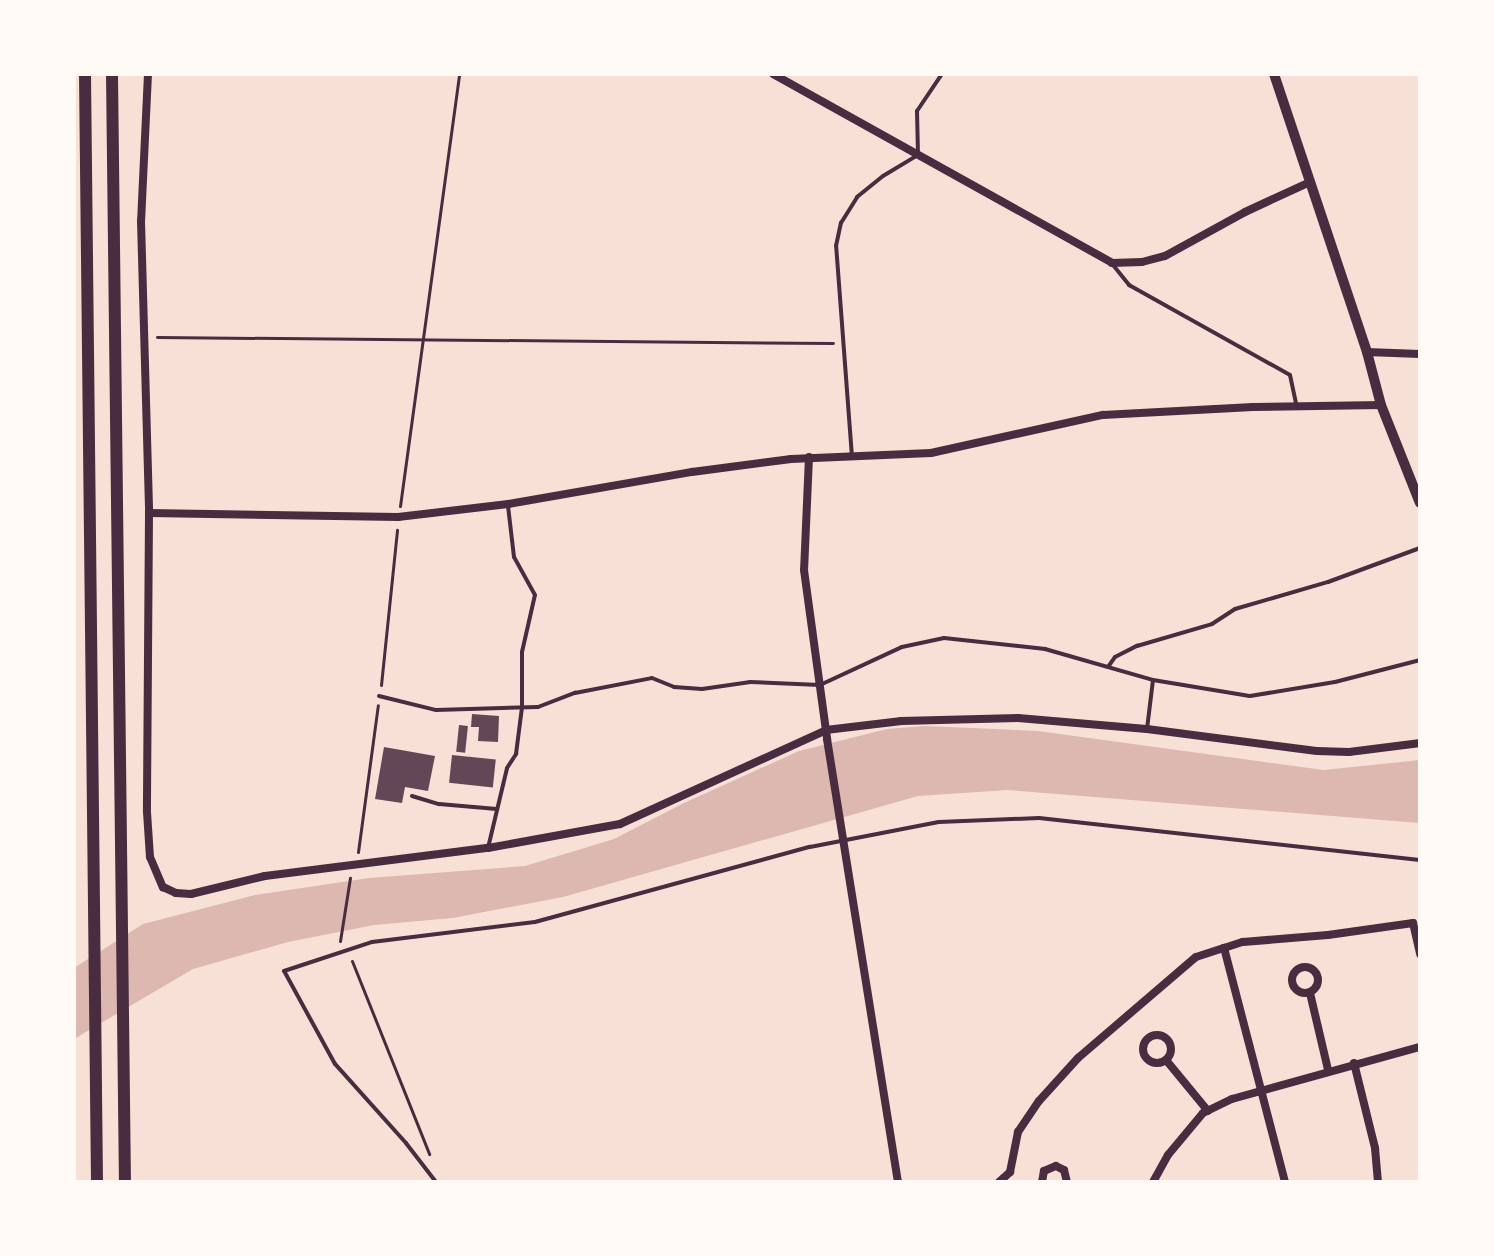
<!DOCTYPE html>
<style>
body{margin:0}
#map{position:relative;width:1494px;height:1256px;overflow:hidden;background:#f7e1d7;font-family:"Fira Sans",sans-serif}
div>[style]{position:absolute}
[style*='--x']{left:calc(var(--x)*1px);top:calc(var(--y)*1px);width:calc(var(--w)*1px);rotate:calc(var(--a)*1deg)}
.water>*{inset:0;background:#dcb8b0}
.building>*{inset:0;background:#644757;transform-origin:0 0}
.path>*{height:3px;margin:-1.5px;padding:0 1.5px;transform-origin:1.5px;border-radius:1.5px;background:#4a2c40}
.service>*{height:4px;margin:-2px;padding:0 2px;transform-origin:2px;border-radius:2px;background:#4a2c40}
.minor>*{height:8px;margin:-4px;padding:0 4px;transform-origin:4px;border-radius:4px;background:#4a2c40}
.minor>.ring{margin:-4px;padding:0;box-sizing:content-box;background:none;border:8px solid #4a2c40;border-radius:50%}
.tertiary>*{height:10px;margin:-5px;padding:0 5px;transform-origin:5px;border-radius:5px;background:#4a2c40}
.primary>*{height:12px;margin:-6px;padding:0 6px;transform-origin:6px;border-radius:6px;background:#4a2c40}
span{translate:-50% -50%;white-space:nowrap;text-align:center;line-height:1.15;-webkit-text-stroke:7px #fffaf5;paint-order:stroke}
.frame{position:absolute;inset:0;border:76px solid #fffaf5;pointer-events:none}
</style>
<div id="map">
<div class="water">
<div style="clip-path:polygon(925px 726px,1038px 731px,1324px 770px,1420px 760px,1420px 823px,1008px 790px,918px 796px,563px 897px,453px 918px,374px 925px,288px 942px,193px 969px,74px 1039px,74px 968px,143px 924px,255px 895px,369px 878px,525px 866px,614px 839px,684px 803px,799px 751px,887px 729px)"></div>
</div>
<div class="building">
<div style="clip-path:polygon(472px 714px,499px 716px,498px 742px,478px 741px,479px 727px,471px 727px)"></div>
<div style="left:459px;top:725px;width:9px;height:27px;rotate:6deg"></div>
<div style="clip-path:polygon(384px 747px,435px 756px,428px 791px,405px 787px,402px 803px,375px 799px)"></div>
<div style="left:452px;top:755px;width:44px;height:28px;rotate:6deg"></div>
</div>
<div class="path">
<div style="--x:157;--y:337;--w:676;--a:0.51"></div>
<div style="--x:400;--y:506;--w:436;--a:-82.2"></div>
<div style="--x:381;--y:685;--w:156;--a:-84.1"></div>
<div style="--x:358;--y:852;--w:148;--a:-82.3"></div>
<div style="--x:340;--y:941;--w:64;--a:-81"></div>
<div style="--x:352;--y:961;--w:208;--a:68.2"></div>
</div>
<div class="service">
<div style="--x:1113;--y:265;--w:26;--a:51"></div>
<div style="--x:1129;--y:285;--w:184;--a:29.2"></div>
<div style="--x:1290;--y:375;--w:30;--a:78"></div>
<div style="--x:852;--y:457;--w:212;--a:-94.3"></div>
<div style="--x:836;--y:246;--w:24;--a:-78"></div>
<div style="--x:841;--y:223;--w:31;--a:-58"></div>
<div style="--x:857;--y:197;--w:33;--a:-39"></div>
<div style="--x:883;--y:176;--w:41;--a:-31"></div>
<div style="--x:918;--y:155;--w:44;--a:-91.3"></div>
<div style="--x:917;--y:111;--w:45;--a:-56"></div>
<div style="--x:1108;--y:667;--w:12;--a:-55"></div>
<div style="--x:1115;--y:657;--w:25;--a:-27"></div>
<div style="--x:1137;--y:646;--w:78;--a:-16.3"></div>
<div style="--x:1212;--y:624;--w:27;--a:-33"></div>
<div style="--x:1235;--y:609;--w:97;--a:-16.2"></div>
<div style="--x:1328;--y:582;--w:98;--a:-20.3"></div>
<div style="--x:379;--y:696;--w:59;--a:13.8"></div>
<div style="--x:436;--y:710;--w:102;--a:-1.7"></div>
<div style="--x:538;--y:707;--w:40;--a:-21"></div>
<div style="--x:575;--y:693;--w:78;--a:-11"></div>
<div style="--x:652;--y:678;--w:24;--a:22"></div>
<div style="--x:674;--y:687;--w:28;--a:4"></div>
<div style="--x:702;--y:689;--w:49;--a:-8.3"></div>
<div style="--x:750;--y:682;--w:70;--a:2.5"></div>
<div style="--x:820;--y:685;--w:90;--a:-24.9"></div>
<div style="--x:902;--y:647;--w:43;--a:-12.1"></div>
<div style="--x:944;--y:638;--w:102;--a:6.2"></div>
<div style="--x:1045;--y:649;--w:112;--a:16"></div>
<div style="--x:1153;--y:680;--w:98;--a:9.4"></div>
<div style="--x:1250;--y:696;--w:86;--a:-9.4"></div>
<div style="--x:1335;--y:682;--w:88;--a:-14.5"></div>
<div style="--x:1147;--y:729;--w:49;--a:-83"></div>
<div style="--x:412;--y:796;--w:28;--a:17"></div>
<div style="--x:439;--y:804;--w:58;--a:4.9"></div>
<div style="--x:488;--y:848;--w:82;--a:-76.6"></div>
<div style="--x:507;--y:768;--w:17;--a:-57"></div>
<div style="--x:516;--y:754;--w:47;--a:-82.7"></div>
<div style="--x:522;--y:707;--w:55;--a:-90"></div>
<div style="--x:522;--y:652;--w:58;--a:-77.2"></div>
<div style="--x:535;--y:595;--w:43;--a:-118.9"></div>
<div style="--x:514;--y:557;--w:51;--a:-96.7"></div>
<div style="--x:436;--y:1182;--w:49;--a:-127.6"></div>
<div style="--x:406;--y:1143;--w:106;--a:-131.9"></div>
<div style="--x:335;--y:1064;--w:106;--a:-118.7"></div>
<div style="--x:284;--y:971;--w:93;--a:-18.2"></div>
<div style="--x:372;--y:942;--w:164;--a:-7"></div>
<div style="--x:535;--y:922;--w:285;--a:-15.3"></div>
<div style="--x:810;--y:847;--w:131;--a:-11"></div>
<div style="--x:939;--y:822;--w:100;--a:-2.3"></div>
<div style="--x:1039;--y:818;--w:383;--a:6.3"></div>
</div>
<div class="minor">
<div style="--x:148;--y:74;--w:147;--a:92.7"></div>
<div style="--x:141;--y:221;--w:292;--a:88.4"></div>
<div style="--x:149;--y:513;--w:299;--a:90.4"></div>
<div style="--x:147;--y:812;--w:45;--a:86.2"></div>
<div style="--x:150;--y:857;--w:33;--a:67"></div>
<div style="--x:163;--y:887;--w:14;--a:25"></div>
<div style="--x:176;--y:893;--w:15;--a:4"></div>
<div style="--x:191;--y:894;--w:76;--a:-13.7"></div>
<div style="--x:265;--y:876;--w:225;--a:-7.2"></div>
<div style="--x:488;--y:848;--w:134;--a:-10.3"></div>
<div style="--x:620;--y:824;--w:226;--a:-24.5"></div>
<div style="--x:826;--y:730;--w:76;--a:-6.8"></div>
<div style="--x:901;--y:721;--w:117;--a:-1.5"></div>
<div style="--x:1018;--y:718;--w:129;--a:4.9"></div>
<div style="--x:1147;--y:729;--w:171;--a:7.4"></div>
<div style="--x:1317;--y:751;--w:32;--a:2"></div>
<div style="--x:1349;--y:752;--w:72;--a:-7.2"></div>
<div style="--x:773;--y:74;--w:388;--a:29.1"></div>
<div style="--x:1112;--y:263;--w:30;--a:-2"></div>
<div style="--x:1142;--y:262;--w:24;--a:-15"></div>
<div style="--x:1165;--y:256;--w:91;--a:-28.8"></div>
<div style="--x:1245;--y:212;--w:72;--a:-24.8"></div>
<div style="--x:1367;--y:352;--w:53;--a:2.2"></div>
<div style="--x:809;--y:457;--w:113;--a:92.5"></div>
<div style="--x:804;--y:570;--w:171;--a:82.2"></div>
<div style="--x:827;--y:739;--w:449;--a:80.9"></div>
<div style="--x:149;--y:513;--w:249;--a:0.9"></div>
<div style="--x:398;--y:517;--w:111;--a:-6.7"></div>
<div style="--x:508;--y:504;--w:187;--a:-9.9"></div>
<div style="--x:692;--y:472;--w:100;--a:-7.5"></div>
<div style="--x:791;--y:459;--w:140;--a:-2.5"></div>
<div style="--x:931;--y:453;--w:176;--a:-12.5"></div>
<div style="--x:1103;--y:415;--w:150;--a:-3.1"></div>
<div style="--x:1253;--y:407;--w:128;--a:-0.9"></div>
<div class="ring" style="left:1292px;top:967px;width:18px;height:18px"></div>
<div style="--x:1310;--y:993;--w:79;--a:76.8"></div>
<div class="ring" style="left:1143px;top:1035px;width:20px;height:20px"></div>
<div style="--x:1166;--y:1060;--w:66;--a:50.5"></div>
<div style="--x:1354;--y:1063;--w:88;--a:76.1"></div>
<div style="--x:1375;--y:1148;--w:34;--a:85"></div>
<div style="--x:999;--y:1182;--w:15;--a:-42"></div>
<div style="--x:1010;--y:1172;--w:41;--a:-78.7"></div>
<div style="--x:1018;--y:1132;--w:37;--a:-56"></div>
<div style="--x:1039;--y:1101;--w:58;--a:-47.8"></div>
<div style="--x:1078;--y:1058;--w:155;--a:-40.6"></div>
<div style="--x:1196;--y:957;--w:29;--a:-18"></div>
<div style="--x:1042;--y:1182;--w:11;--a:-80"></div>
<div style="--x:1044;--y:1171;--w:13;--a:-23"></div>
<div style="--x:1056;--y:1166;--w:9;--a:27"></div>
<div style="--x:1064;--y:1170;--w:12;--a:76"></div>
<div style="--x:1153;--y:1182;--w:31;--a:-61"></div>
<div style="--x:1168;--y:1155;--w:55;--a:-50.2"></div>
<div style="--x:1203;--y:1113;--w:32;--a:-26"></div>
<div style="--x:1232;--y:1099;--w:195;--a:-15.5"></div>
<div style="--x:1285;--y:1182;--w:242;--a:-104.6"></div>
<div style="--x:1224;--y:948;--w:20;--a:-18"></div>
<div style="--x:1243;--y:942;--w:85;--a:-4.7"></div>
<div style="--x:1328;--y:935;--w:86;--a:-8"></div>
<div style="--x:1413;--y:923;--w:32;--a:77"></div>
</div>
<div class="tertiary">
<div style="--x:1274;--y:74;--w:293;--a:71.5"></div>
<div style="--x:1367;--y:352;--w:55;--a:75.2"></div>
<div style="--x:1381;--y:405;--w:105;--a:68.3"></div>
</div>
<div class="primary">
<div style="--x:85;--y:74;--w:1108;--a:89.38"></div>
<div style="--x:112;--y:74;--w:1108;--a:89.33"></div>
</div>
<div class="frame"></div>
</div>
